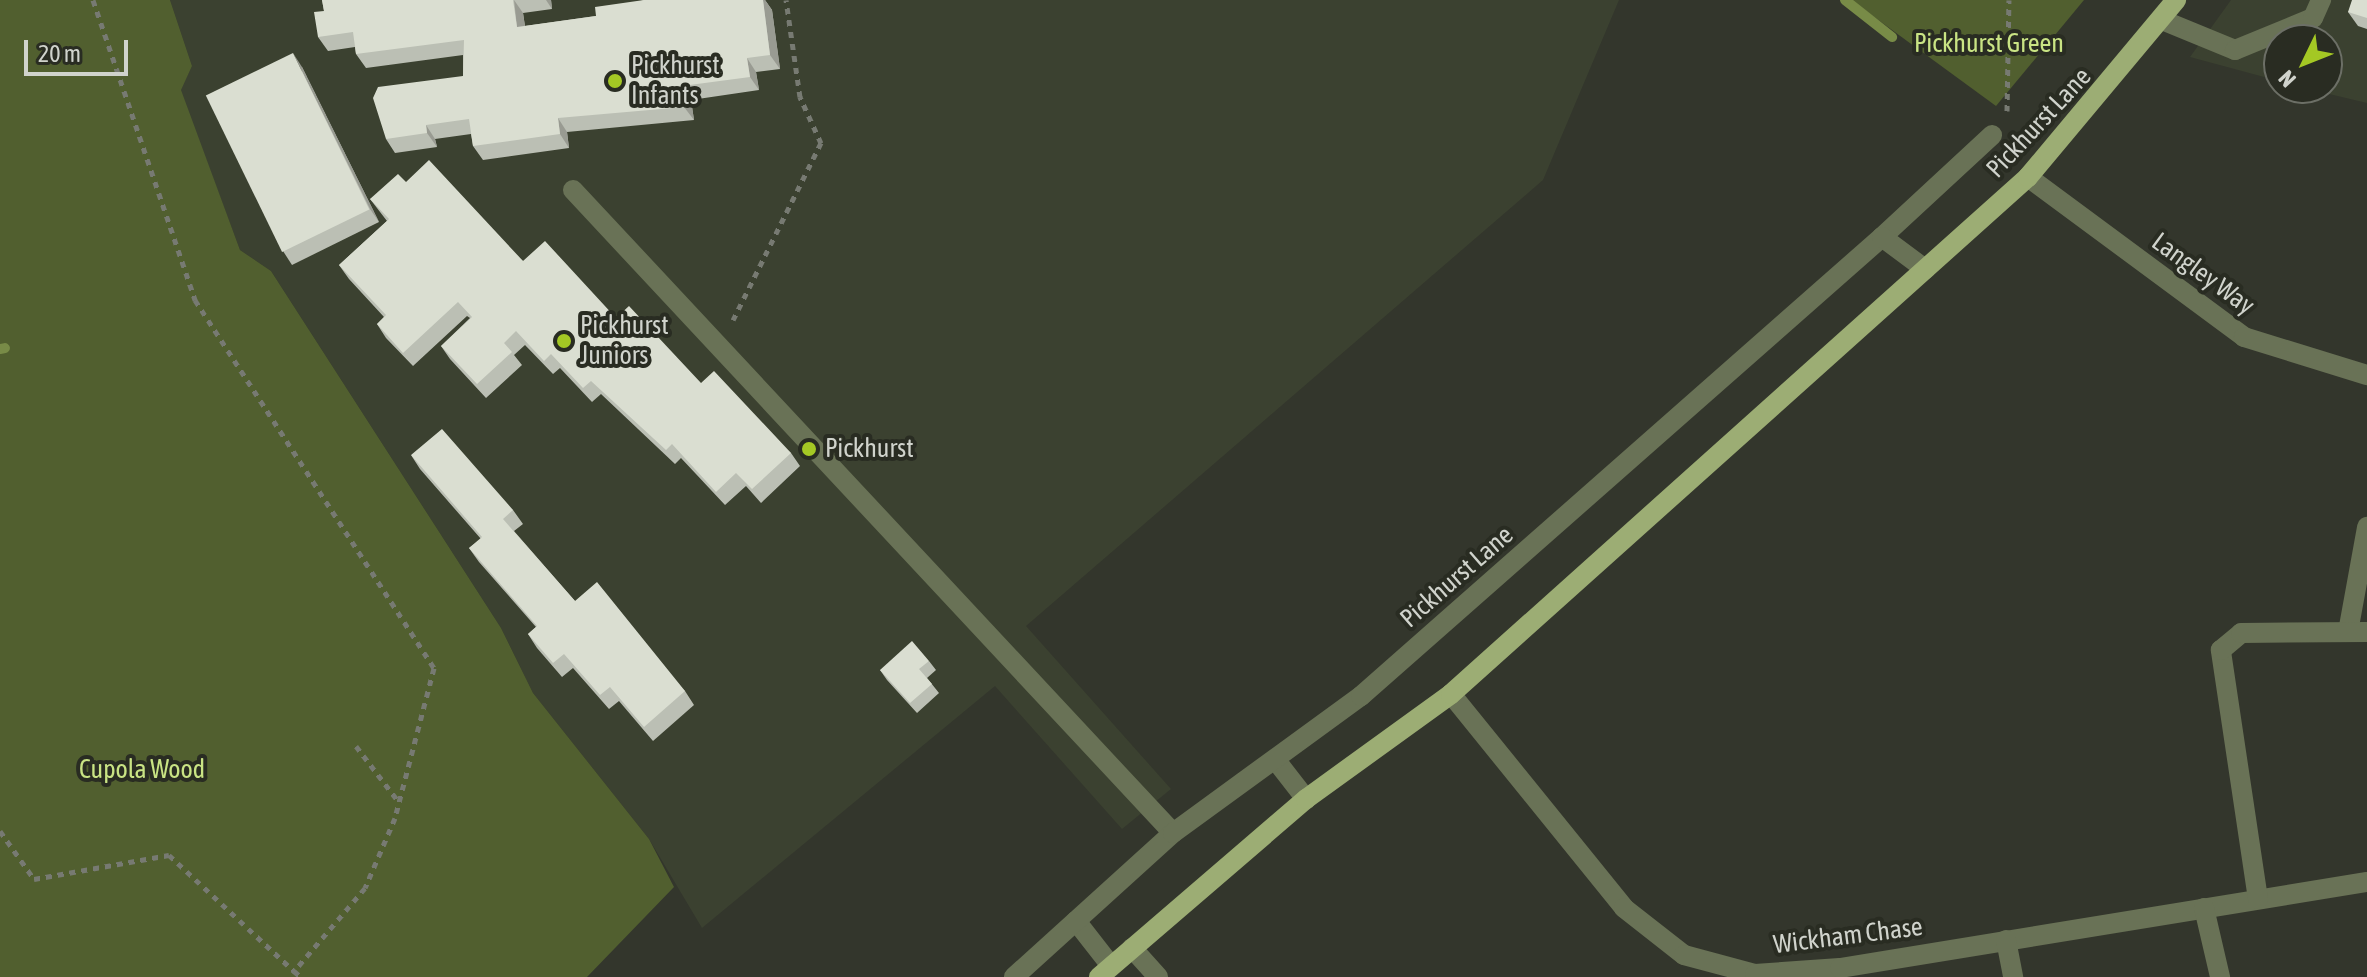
<!DOCTYPE html>
<style>
body{margin:0}
#map{position:relative;width:2367px;height:977px;overflow:hidden;background:#33362c;font-family:"Asap Condensed",sans-serif}
div>[style]{position:absolute}
[style*='--x']{left:calc(var(--x)*1px);top:calc(var(--y)*1px);width:calc(var(--w)*1px);rotate:calc(var(--a)*1deg)}
.built>*{inset:0;background:#3b4130}
.green>*{inset:0;background:#515f2f}
.stream>*{height:10px;margin:-5px;padding:0 5px;transform-origin:5px;border-radius:5px;background:#788b47}
.path>*{height:5px;margin-top:-2.5px;transform-origin:0;background:repeating-linear-gradient(90deg,#777a72 0 6px,transparent 0 12px)}
.minor>*{height:20px;margin:-10px;padding:0 10px;transform-origin:10px;border-radius:10px;background:#697256}
.major>*{height:20px;margin:-10px;padding:0 10px;transform-origin:10px;border-radius:10px;background:#9cad74}
.wall>*{inset:0;background:#bbbfb4}
.shaded-wall>*{inset:0;background:#999b92}
.building>*{inset:0;background:#daded1;transform-origin:0 0}
.dots>*{width:22px;height:22px;translate:-50% -50%;box-sizing:border-box;border:4px solid #292c22;border-radius:50%}
span{translate:-50% -50%;white-space:nowrap;text-align:center;line-height:1.15;-webkit-text-stroke:8px #292c22;paint-order:stroke}
.park-label{font-size:26px;color:#c9e484}
.poi-label{font-size:26px;color:#d0d3cc}
.left{translate:0 -50%;text-align:left}
.street-label{font-size:26px;color:#d0d3cc}
.north{position:absolute;left:2263px;top:24px;width:80px;height:80px;box-sizing:border-box;background:#292c22;border:2px solid #6c6f66;border-radius:50%;rotate:227deg;font-size:22px;font-weight:700;line-height:32px;text-align:center;color:#d0d3cc}
.north::after{content:'';display:block;margin:auto;width:28px;height:36px;background:#a4c824;clip-path:polygon(50% 0,100% 100%,50% 72%,0 100%)}
.scale{position:absolute;left:24px;top:40px;width:104px;height:36px;box-sizing:border-box;border:4px solid #d0d3cc;border-top:0;padding-left:10px;font-size:24px;line-height:28px;white-space:nowrap;color:#d0d3cc;-webkit-text-stroke:6px #292c22;paint-order:stroke}
</style>
<div id="map">
<div class="built">
<div style="clip-path:polygon(170px 0,1619px 0,1543px 180px,1026px 626px,1171px 789px,1122px 829px,995px 686px,702px 928px,649px 839px,533px 693px,501px 628px,271px 271px,240px 250px,180px 90px,192px 66px)"></div>
<div style="clip-path:polygon(2231px 0,2367px 0,2367px 103px,2304px 88px,2327px 88px,2327px 40px,2279px 40px,2279px 81px,2190px 57px)"></div>
</div>
<div class="green">
<div style="clip-path:polygon(0 0,170px 0,192px 66px,181px 90px,240px 250px,271px 271px,501px 628px,533px 693px,649px 839px,674px 887px,587px 977px,0 977px)"></div>
<div style="clip-path:polygon(1851px 0,2084px 0,1996px 106px)"></div>
</div>
<div class="stream">
<div style="--x:1845;--y:0;--w:60;--a:38.2"></div>
<div style="--x:0;--y:349;--w:5;--a:-11"></div>
</div>
<div class="path">
<div style="--x:93;--y:0;--w:317;--a:71.2"></div>
<div style="--x:195;--y:300;--w:439;--a:57"></div>
<div style="--x:434;--y:668;--w:155;--a:104.6"></div>
<div style="--x:395;--y:818;--w:76;--a:113.2"></div>
<div style="--x:365;--y:888;--w:109;--a:130.5"></div>
<div style="--x:294;--y:971;--w:9;--a:41"></div>
<div style="--x:2007;--y:111;--w:111;--a:-89"></div>
<div style="--x:733;--y:320;--w:198;--a:-63.6"></div>
<div style="--x:821;--y:143;--w:51;--a:-114.5"></div>
<div style="--x:800;--y:97;--w:98;--a:-98.2"></div>
<div style="--x:356;--y:746;--w:69;--a:52.6"></div>
<div style="--x:0;--y:831;--w:59;--a:54.7"></div>
<div style="--x:34;--y:879;--w:137;--a:-10.1"></div>
<div style="--x:169;--y:855;--w:171;--a:42.9"></div>
</div>
<div class="minor">
<div style="--x:2162;--y:20;--w:79;--a:22.3"></div>
<div style="--x:2235;--y:50;--w:84;--a:-22.3"></div>
<div style="--x:2313;--y:18;--w:20;--a:-66"></div>
<div style="--x:2028;--y:177;--w:269;--a:36.5"></div>
<div style="--x:2244;--y:337;--w:129;--a:17.2"></div>
<div style="--x:573;--y:190;--w:879;--a:46.98"></div>
<div style="--x:1882;--y:237;--w:150;--a:-42.8"></div>
<div style="--x:2348;--y:632;--w:107;--a:-79.7"></div>
<div style="--x:1451;--y:694;--w:275;--a:51"></div>
<div style="--x:1624;--y:908;--w:76;--a:38.1"></div>
<div style="--x:1684;--y:955;--w:73;--a:15"></div>
<div style="--x:1755;--y:974;--w:85;--a:-4"></div>
<div style="--x:1840;--y:968;--w:534;--a:-9.27"></div>
<div style="--x:1278;--y:763;--w:46;--a:52.1"></div>
<div style="--x:2258;--y:899;--w:252;--a:-98.5"></div>
<div style="--x:2221;--y:650;--w:26;--a:-40"></div>
<div style="--x:2241;--y:633;--w:126;--a:-0.5"></div>
<div style="--x:2204;--y:908;--w:71;--a:76.9"></div>
<div style="--x:1076;--y:921;--w:57;--a:52.1"></div>
<div style="--x:2006;--y:940;--w:38;--a:79"></div>
<div style="--x:1132;--y:948;--w:39;--a:48"></div>
<div style="--x:1014;--y:977;--w:215;--a:-42.2"></div>
<div style="--x:1173;--y:833;--w:233;--a:-36.1"></div>
<div style="--x:1361;--y:696;--w:694;--a:-41.38"></div>
<div style="--x:1882;--y:237;--w:54;--a:36.7"></div>
</div>
<div class="major">
<div style="--x:1099;--y:977;--w:273;--a:-40.7"></div>
<div style="--x:1306;--y:799;--w:179;--a:-35.9"></div>
<div style="--x:1451;--y:694;--w:775;--a:-41.86"></div>
<div style="--x:2028;--y:177;--w:231;--a:-50.1"></div>
</div>
<div class="wall">
<div style="clip-path:polygon(322px 0,551px 0,552px 9px,523px 13px,525px 26px,596px 16px,644px 0,765px 0,772px 10px,780px 69px,756px 72px,759px 90px,691px 100px,694px 120px,567px 132px,569px 148px,483px 160px,473px 146px,471px 134px,435px 139px,437px 147px,395px 153px,386px 139px,463px 76px,463px 55px,366px 68px,356px 54px,355px 47px,328px 51px,318px 37px,324px 11px)"></div>
<div style="clip-path:polygon(2367px 0,2367px 29px,2358px 26px,2348px 12px)"></div>
<div style="clip-path:polygon(302px 67px,379px 222px,292px 265px,283px 251px)"></div>
<div style="clip-path:polygon(406px 182px,523px 261px,616px 318px,791px 453px,800px 466px,761px 503px,746px 486px,725px 505px,681px 458px,675px 464px,601px 394px,592px 402px,560px 368px,553px 374px,525px 345px,514px 355px,522px 365px,486px 398px,450px 359px,441px 346px,470px 318px,467px 316px,413px 366px,386px 338px,377px 324px,384px 317px,349px 279px,339px 265px,387px 221px,370px 199px)"></div>
<div style="clip-path:polygon(411px 455px,513px 510px,523px 524px,514px 531px,575px 601px,685px 691px,694px 705px,653px 741px,619px 701px,609px 709px,573px 668px,562px 677px,537px 648px,528px 634px,536px 627px,479px 562px,469px 548px,481px 539px,420px 469px)"></div>
<div style="clip-path:polygon(929px 661px,936px 670px,927px 678px,939px 693px,917px 713px,887px 680px,880px 670px)"></div>
</div>
<div class="shaded-wall">
<div style="clip-path:polygon(514px 0,523px 13px,527px 41px,517px 27px)"></div>
<div style="clip-path:polygon(546px 0,551px 0,552px 9px)"></div>
<div style="clip-path:polygon(763px 0,765px 0,772px 10px,780px 69px,770px 55px)"></div>
<div style="clip-path:polygon(293px 53px,302px 67px,379px 222px,370px 209px)"></div>
<div style="clip-path:polygon(747px 58px,756px 72px,759px 90px,750px 77px)"></div>
<div style="clip-path:polygon(682px 86px,691px 100px,694px 120px,684px 107px)"></div>
<div style="clip-path:polygon(558px 118px,567px 132px,569px 148px,560px 134px)"></div>
<div style="clip-path:polygon(426px 125px,435px 139px,437px 147px,427px 133px)"></div>
</div>
<div class="building">
<div style="clip-path:polygon(322px 0,513px 0,517px 27px,596px 16px,595px 7px,644px 0,763px 0,770px 55px,747px 58px,750px 77px,682px 86px,684px 107px,558px 118px,560px 134px,473px 146px,469px 119px,426px 125px,427px 133px,386px 139px,373px 98px,378px 87px,463px 76px,464px 40px,356px 54px,353px 32px,318px 37px,314px 12px,324px 11px)"></div>
<div style="clip-path:polygon(2352px 0,2367px 0,2367px 18px,2348px 12px)"></div>
<div style="left:293px;top:53px;width:174px;height:97px;rotate:64deg"></div>
<div style="clip-path:polygon(429px 160px,523px 261px,545px 241px,616px 318px,629px 306px,701px 383px,714px 371px,791px 453px,752px 489px,736px 473px,716px 492px,672px 444px,666px 450px,591px 381px,583px 388px,551px 354px,544px 361px,516px 331px,504px 343px,512px 352px,477px 384px,441px 346px,472px 317px,458px 302px,403px 353px,377px 324px,386px 315px,339px 265px,389px 219px,370px 199px,398px 174px,406px 182px)"></div>
<div style="clip-path:polygon(442px 429px,513px 510px,503px 519px,575px 601px,597px 582px,685px 691px,644px 727px,610px 687px,600px 695px,564px 654px,553px 663px,528px 634px,537px 626px,469px 548px,482px 537px,411px 455px)"></div>
<div style="clip-path:polygon(912px 641px,929px 661px,919px 669px,932px 684px,910px 703px,880px 670px)"></div>
</div>
<div class="dots">
<div style="left:615px;top:81px;background:#a4c824"></div>
<div style="left:564px;top:341px;background:#a4c824"></div>
<div style="left:809px;top:449px;background:#a4c824"></div>
</div>
<div class="park-label">
<span style="left:1989px;top:44px">Pickhurst Green</span>
<span style="left:142px;top:770px">Cupola Wood</span>
</div>
<div class="poi-label">
<span class="left" style="left:631px;top:81px">Pickhurst<br>Infants</span>
<span class="left" style="left:580px;top:341px">Pickhurst<br>Juniors</span>
<span class="left" style="left:825px;top:449px">Pickhurst</span>
</div>
<div class="street-label">
<span style="left:2039px;top:123px;rotate:-47deg">Pickhurst Lane</span>
<span style="left:2203px;top:274px;rotate:36deg">Langley Way</span>
<span style="left:1457px;top:577px;rotate:-41deg">Pickhurst Lane</span>
<span style="left:1848px;top:936px;rotate:-7deg">Wickham Chase</span>
</div>
<div class="north">N</div>
<div class="scale">20 m</div>
</div>
